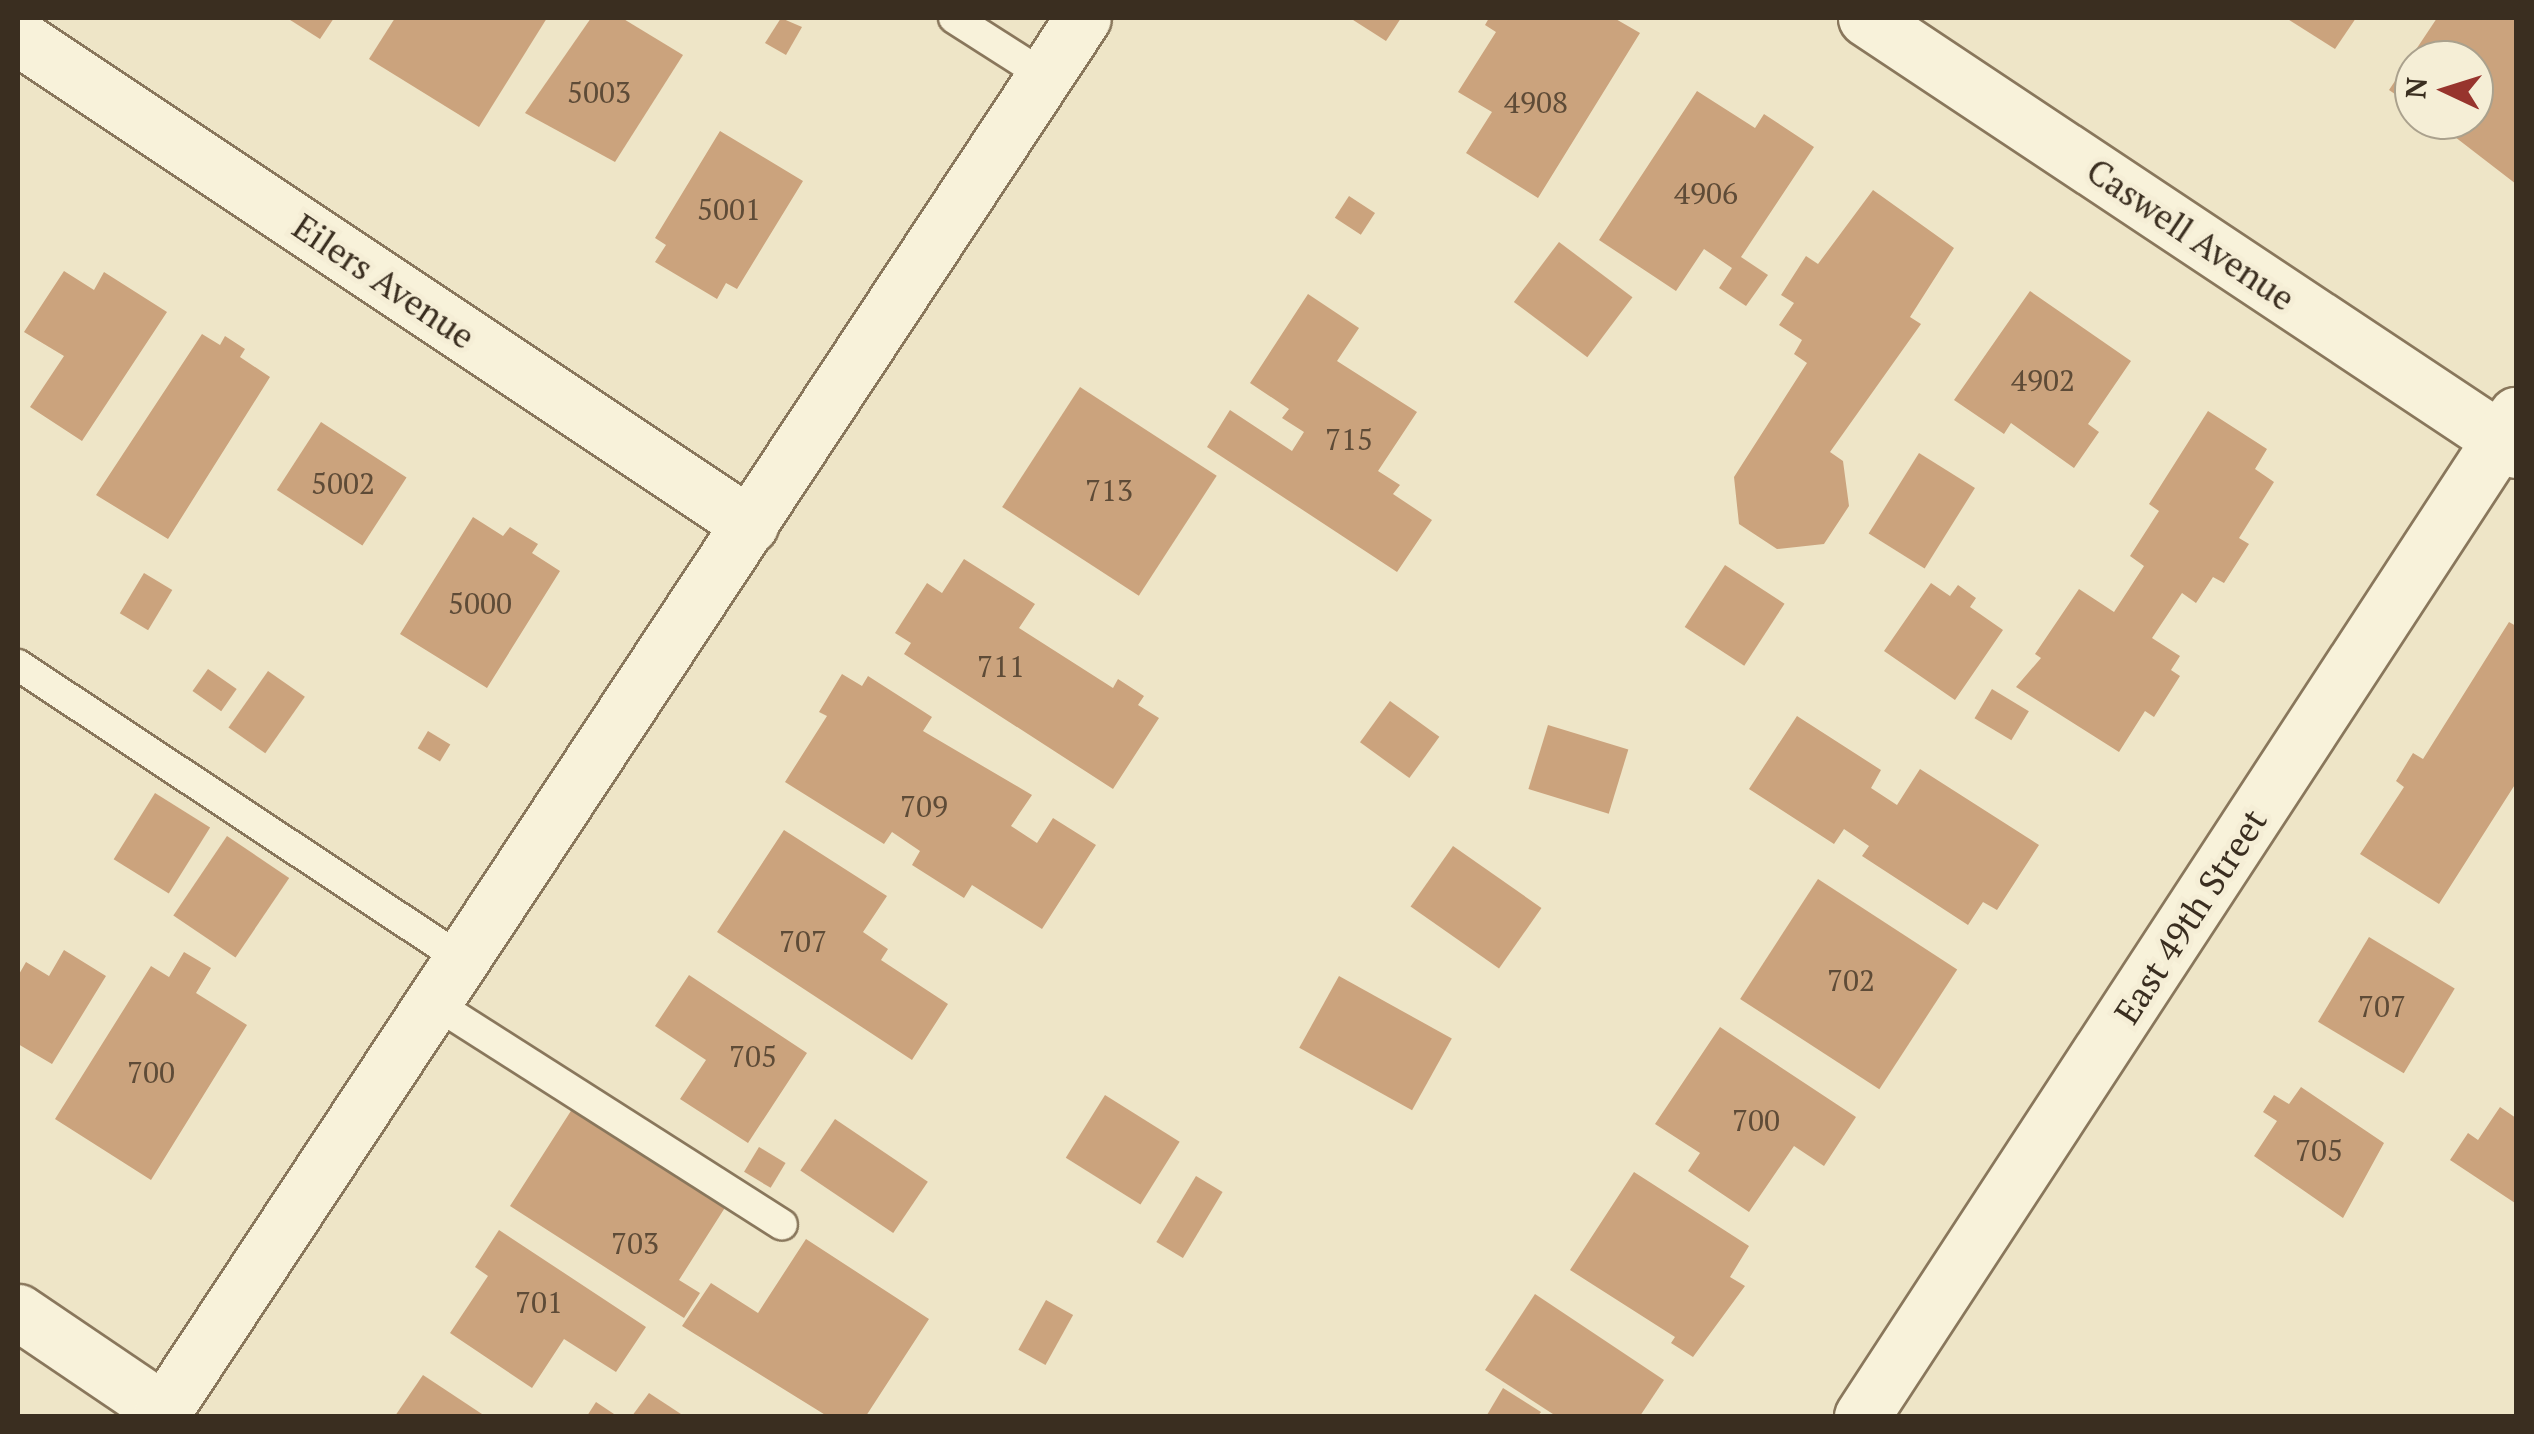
<!DOCTYPE html>
<style>
body{margin:0}
#map{position:relative;width:2534px;height:1434px;overflow:hidden;background:#eee5c7;font-family:"PT Serif",serif}
div>[style]{position:absolute}
[style*='--x']{left:calc(var(--x)*1px);top:calc(var(--y)*1px);width:calc(var(--w)*1px);rotate:calc(var(--a)*1deg)}
.building>*{inset:0;background:#cba37d;transform-origin:0 0}
.roads{filter:drop-shadow(2px 0 #89775c) drop-shadow(-2px 0 #89775c) drop-shadow(0 2px #89775c) drop-shadow(0 -2px #89775c)}
.service>*{height:30px;margin:-15px;padding:0 15px;transform-origin:15px;border-radius:15px;background:#f8f2da}
.minor>*{height:55px;margin:-27.5px;padding:0 27.5px;transform-origin:27.5px;border-radius:27.5px;background:#f8f2da}
span{translate:-50% -50%;white-space:nowrap;text-align:center;line-height:1.15;-webkit-text-stroke:10px #f5eed6;paint-order:stroke}
.number-label{font-size:30px;color:#5e4b37}
.number-label span{-webkit-text-stroke-width:0}
.street-label{font-size:35px;color:#3a2e20}
.frame{position:absolute;inset:0;border:20px solid #3a2e20;pointer-events:none}
.north{position:absolute;left:2394px;top:40px;width:100px;height:100px;box-sizing:border-box;background:#f5eed6;border:2px solid #aaa18d;border-radius:50%;rotate:274deg;font-size:28px;font-weight:700;line-height:40px;text-align:center;color:#3a2e20}
.north::after{content:'';display:block;margin:auto;width:35px;height:45px;background:#97342d;clip-path:polygon(50% 0,100% 100%,50% 72%,0 100%)}
</style>
<div id="map">
<div class="building">
<div style="clip-path:polygon(287px 18px,334px 18px,320px 39px)"></div>
<div style="clip-path:polygon(395px 18px,547px 18px,479px 127px,369px 59px)"></div>
<div style="clip-path:polygon(591px 18px,622px 18px,683px 55px,615px 162px,525px 113px)"></div>
<div style="clip-path:polygon(781px 18px,802px 27px,786px 55px,765px 43px)"></div>
<div style="clip-path:polygon(1350px 18px,1401px 18px,1386px 41px)"></div>
<div style="clip-path:polygon(1489px 18px,1614px 18px,1640px 33px,1538px 198px,1466px 153px,1492px 112px,1458px 92px,1496px 32px,1485px 25px)"></div>
<div style="clip-path:polygon(2286px 18px,2356px 18px,2335px 49px)"></div>
<div style="clip-path:polygon(2437px 18px,2516px 18px,2516px 184px,2433px 120px,2474px 120px,2474px 60px,2414px 60px,2414px 107px,2389px 90px)"></div>
<div style="clip-path:polygon(1697px 91px,1755px 128px,1764px 114px,1814px 147px,1741px 257px,1768px 275px,1746px 306px,1719px 288px,1732px 268px,1704px 249px,1676px 291px,1599px 240px)"></div>
<div style="clip-path:polygon(720px 131px,803px 181px,737px 289px,726px 283px,717px 299px,655px 262px,666px 245px,655px 238px)"></div>
<div style="clip-path:polygon(1873px 190px,1954px 248px,1910px 317px,1921px 324px,1830px 452px,1843px 461px,1849px 506px,1824px 544px,1777px 549px,1739px 524px,1734px 477px,1807px 363px,1794px 354px,1802px 340px,1779px 325px,1794px 303px,1781px 295px,1806px 256px,1818px 264px)"></div>
<div style="left:1349px;top:196px;width:31px;height:26px;rotate:33deg"></div>
<div style="left:1559px;top:242px;width:92px;height:75px;rotate:37deg"></div>
<div style="clip-path:polygon(64px 271px,94px 290px,104px 272px,167px 312px,82px 441px,30px 407px,64px 356px,24px 332px)"></div>
<div style="clip-path:polygon(2030px 291px,2131px 361px,2088px 424px,2099px 432px,2074px 468px,2011px 423px,2004px 434px,1954px 400px)"></div>
<div style="clip-path:polygon(1308px 294px,1359px 328px,1337px 361px,1417px 412px,1378px 471px,1400px 485px,1393px 494px,1432px 520px,1397px 572px,1207px 447px,1230px 410px,1292px 451px,1304px 432px,1282px 418px,1289px 409px,1250px 383px)"></div>
<div style="clip-path:polygon(202px 334px,220px 345px,225px 336px,245px 349px,240px 357px,270px 377px,168px 539px,96px 495px)"></div>
<div style="left:1080px;top:387px;width:163px;height:143px;rotate:33deg"></div>
<div style="clip-path:polygon(2208px 411px,2267px 449px,2255px 469px,2274px 482px,2239px 538px,2249px 544px,2224px 583px,2213px 577px,2196px 603px,2182px 593px,2152px 638px,2180px 656px,2171px 670px,2180px 676px,2154px 717px,2145px 711px,2119px 752px,2016px 687px,2041px 658px,2035px 654px,2079px 589px,2114px 612px,2144px 566px,2130px 556px,2159px 511px,2149px 504px)"></div>
<div style="left:321px;top:422px;width:102px;height:81px;rotate:33deg"></div>
<div style="left:1919px;top:453px;width:66px;height:95px;rotate:32deg"></div>
<div style="clip-path:polygon(473px 517px,503px 536px,510px 527px,518px 532px,538px 544px,532px 553px,560px 571px,487px 688px,400px 634px)"></div>
<div style="clip-path:polygon(964px 559px,1035px 604px,1019px 628px,1113px 688px,1118px 679px,1144px 696px,1138px 705px,1159px 718px,1113px 789px,904px 654px,911px 643px,895px 633px,927px 583px,942px 593px)"></div>
<div style="left:1725px;top:565px;width:71px;height:74px;rotate:33deg"></div>
<div style="left:144px;top:573px;width:33px;height:47px;rotate:31deg"></div>
<div style="clip-path:polygon(1931px 583px,1950px 596px,1958px 585px,1976px 598px,1970px 607px,2003px 630px,1955px 700px,1884px 651px)"></div>
<div style="clip-path:polygon(2509px 622px,2516px 626px,2516px 783px,2439px 904px,2360px 854px,2404px 787px,2396px 781px,2413px 753px,2423px 759px)"></div>
<div style="left:208px;top:669px;width:35px;height:27px;rotate:35deg"></div>
<div style="left:268px;top:671px;width:45px;height:69px;rotate:35deg"></div>
<div style="clip-path:polygon(842px 674px,862px 686px,868px 676px,932px 717px,923px 731px,1032px 795px,1011px 826px,1037px 843px,1053px 818px,1096px 845px,1042px 929px,972px 885px,964px 898px,912px 865px,920px 851px,892px 832px,884px 844px,785px 782px,827px 716px,819px 712px)"></div>
<div style="left:1992px;top:689px;width:43px;height:34px;rotate:31deg"></div>
<div style="left:1390px;top:701px;width:61px;height:51px;rotate:36deg"></div>
<div style="clip-path:polygon(1797px 716px,1881px 770px,1871px 788px,1897px 805px,1920px 769px,2039px 845px,1997px 910px,1983px 902px,1968px 925px,1862px 856px,1869px 846px,1844px 829px,1834px 844px,1749px 789px)"></div>
<div style="left:1548px;top:725px;width:84px;height:67px;rotate:17deg"></div>
<div style="left:428px;top:731px;width:26px;height:20px;rotate:31deg"></div>
<div style="left:155px;top:793px;width:65px;height:78px;rotate:32deg"></div>
<div style="clip-path:polygon(784px 830px,887px 896px,863px 932px,888px 949px,881px 960px,948px 1004px,912px 1060px,717px 932px)"></div>
<div style="left:227px;top:836px;width:75px;height:96px;rotate:34deg"></div>
<div style="left:1453px;top:846px;width:108px;height:74px;rotate:35deg"></div>
<div style="left:1818px;top:879px;width:166px;height:143px;rotate:33deg"></div>
<div style="left:2369px;top:937px;width:100px;height:99px;rotate:31deg"></div>
<div style="clip-path:polygon(64px 950px,106px 976px,52px 1064px,18px 1044px,18px 976px,26px 962px,49px 976px)"></div>
<div style="clip-path:polygon(184px 952px,211px 968px,196px 993px,247px 1025px,151px 1180px,55px 1119px,151px 966px,169px 977px)"></div>
<div style="clip-path:polygon(689px 975px,807px 1053px,748px 1143px,680px 1099px,706px 1060px,655px 1026px)"></div>
<div style="left:1339px;top:976px;width:129px;height:82px;rotate:29deg"></div>
<div style="clip-path:polygon(1720px 1027px,1856px 1117px,1824px 1166px,1794px 1146px,1749px 1212px,1688px 1171px,1700px 1153px,1655px 1124px)"></div>
<div style="clip-path:polygon(2301px 1087px,2384px 1143px,2343px 1218px,2254px 1156px,2277px 1121px,2263px 1112px,2274px 1095px,2289px 1104px)"></div>
<div style="left:1105px;top:1095px;width:88px;height:74px;rotate:32deg"></div>
<div style="clip-path:polygon(576px 1103px,672px 1163px,668px 1170px,726px 1206px,679px 1280px,700px 1293px,684px 1318px,510px 1206px)"></div>
<div style="clip-path:polygon(2500px 1107px,2516px 1118px,2515px 1203px,2450px 1160px,2468px 1133px,2478px 1140px)"></div>
<div style="left:835px;top:1119px;width:112px;height:62px;rotate:34deg"></div>
<div style="left:759px;top:1147px;width:31px;height:29px;rotate:31deg"></div>
<div style="clip-path:polygon(1634px 1172px,1749px 1246px,1730px 1277px,1745px 1286px,1693px 1357px,1671px 1343px,1675px 1337px,1570px 1270px)"></div>
<div style="left:1196px;top:1176px;width:31px;height:77px;rotate:31deg"></div>
<div style="clip-path:polygon(499px 1230px,646px 1327px,616px 1372px,564px 1339px,532px 1388px,450px 1333px,488px 1276px,475px 1267px)"></div>
<div style="clip-path:polygon(806px 1239px,929px 1319px,866px 1416px,827px 1416px,682px 1326px,711px 1283px,758px 1313px)"></div>
<div style="clip-path:polygon(1535px 1294px,1664px 1380px,1640px 1416px,1556px 1416px,1485px 1370px)"></div>
<div style="left:1046px;top:1300px;width:31px;height:57px;rotate:29deg"></div>
<div style="clip-path:polygon(423px 1375px,485px 1416px,395px 1416px)"></div>
<div style="clip-path:polygon(1503px 1388px,1541px 1412px,1538px 1416px,1487px 1415px)"></div>
<div style="clip-path:polygon(649px 1393px,684px 1416px,632px 1416px)"></div>
<div style="clip-path:polygon(596px 1402px,617px 1416px,587px 1416px)"></div>
</div>
<div class="roads">
<div class="service">
<div style="--x:954;--y:18;--w:108;--a:32.5"></div>
<div style="--x:18;--y:665;--w:532;--a:33.57"></div>
<div style="--x:431;--y:1001;--w:416;--a:32.5"></div>
</div>
<div class="minor">
<div style="--x:1866;--y:18;--w:780;--a:33.61"></div>
<div style="--x:18;--y:37;--w:880;--a:33.69"></div>
<div style="--x:18;--y:1312;--w:176;--a:34.1"></div>
<div style="--x:160;--y:1416;--w:1675;--a:-56.57"></div>
<div style="--x:1862;--y:1416;--w:1196;--a:-56.84"></div>
</div>
</div>
<div class="number-label">
<span style="left:599px;top:92px">5003</span>
<span style="left:1536px;top:102px">4908</span>
<span style="left:1706px;top:193px">4906</span>
<span style="left:729px;top:209px">5001</span>
<span style="left:2043px;top:380px">4902</span>
<span style="left:1349px;top:439px">715</span>
<span style="left:343px;top:483px">5002</span>
<span style="left:1109px;top:490px">713</span>
<span style="left:480px;top:603px">5000</span>
<span style="left:1001px;top:666px">711</span>
<span style="left:924px;top:806px">709</span>
<span style="left:803px;top:941px">707</span>
<span style="left:1851px;top:980px">702</span>
<span style="left:2382px;top:1006px">707</span>
<span style="left:753px;top:1056px">705</span>
<span style="left:151px;top:1072px">700</span>
<span style="left:1756px;top:1120px">700</span>
<span style="left:2319px;top:1150px">705</span>
<span style="left:635px;top:1243px">703</span>
<span style="left:539px;top:1302px">701</span>
</div>
<div class="street-label">
<span style="left:2191px;top:234px;rotate:34deg">Caswell Avenue</span>
<span style="left:384px;top:281px;rotate:34deg">Eilers Avenue</span>
<span style="left:2190px;top:916px;rotate:-57deg">East 49th Street</span>
</div>
<div class="frame"></div>
<div class="north">N</div>
</div>
